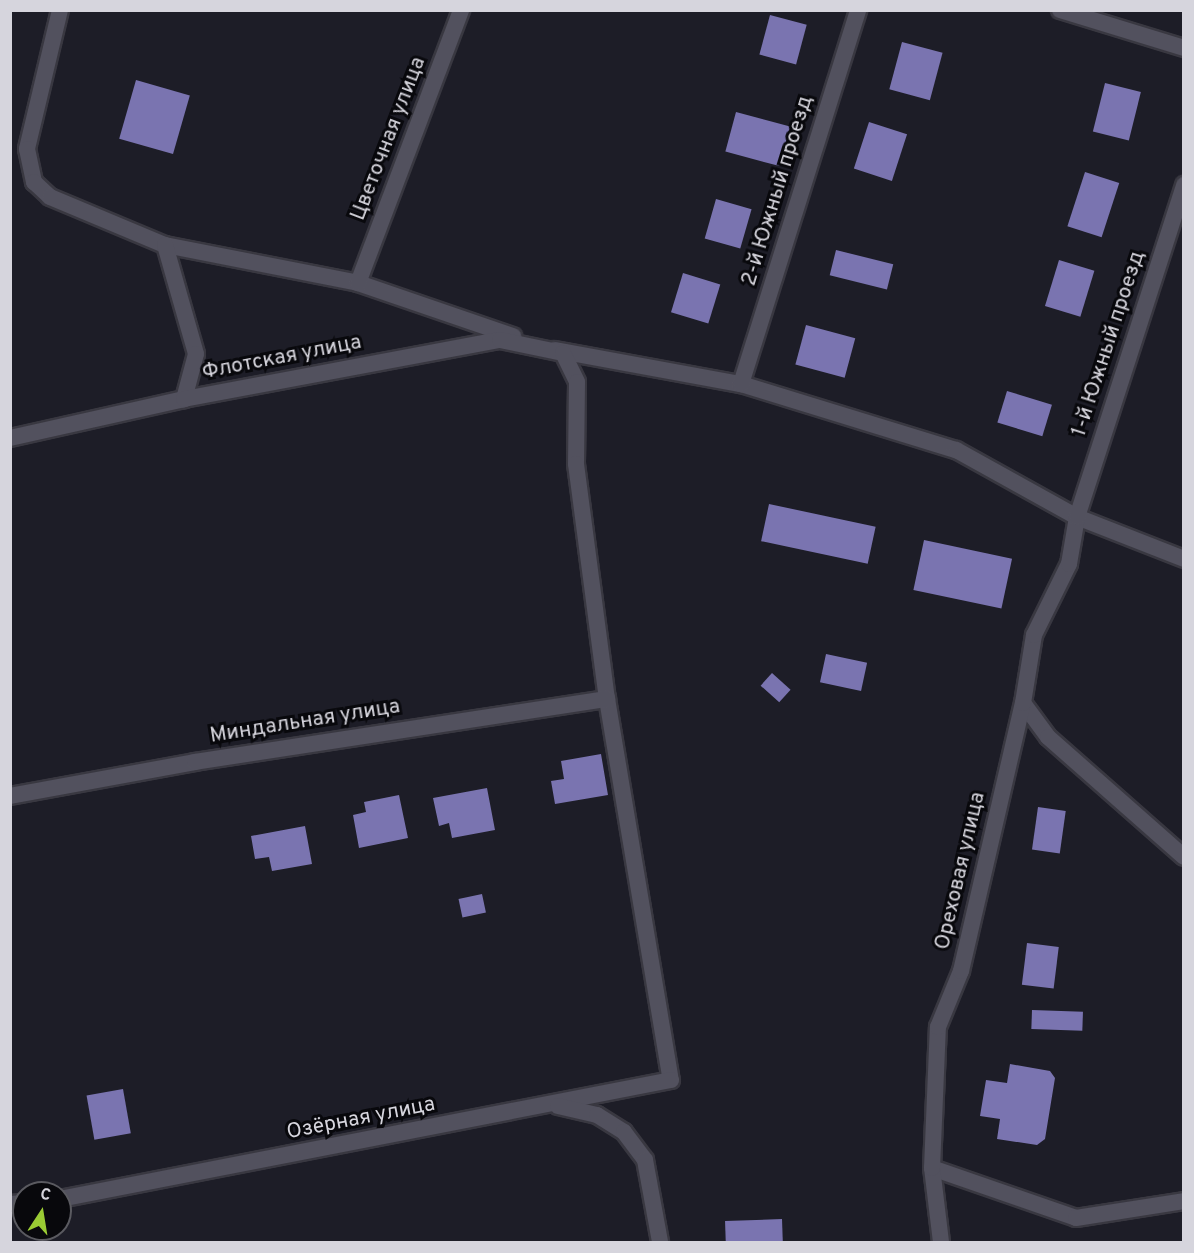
<!DOCTYPE html>
<meta charset="utf-8">
<style>
body{margin:0}
#map{position:relative;width:1194px;height:1253px;overflow:hidden;background:#1d1d27;font-family:Overpass,sans-serif}
div>[style]{position:absolute}
[style*='--x']{left:calc(var(--x)*1px);top:calc(var(--y)*1px);width:calc(var(--w)*1px);rotate:calc(var(--a)*1deg)}
.building>*{inset:0;background:#7a74b0;transform-origin:0 0}
.roads{filter:drop-shadow(2px 0 #393841) drop-shadow(-2px 0 #393841) drop-shadow(0 2px #393841) drop-shadow(0 -2px #393841)}
.minor>*{height:16px;margin:-8px;padding:0 8px;transform-origin:8px;border-radius:8px;background:#52515e}
span{translate:-50% -50%;white-space:nowrap;text-align:center;line-height:1.15;-webkit-text-stroke:6px #08080c;paint-order:stroke}
.street-label{font-size:21px;color:#d6d5dd}
.frame{position:absolute;inset:0;border:12px solid #d6d5dd;pointer-events:none}
.north{position:absolute;left:12px;top:1181px;width:60px;height:60px;box-sizing:border-box;background:#08080c;border:2px solid #5a5a60;border-radius:50%;rotate:12deg;font-size:16px;font-weight:700;line-height:24px;text-align:center;color:#d6d5dd}
.north::after{content:'';display:block;margin:auto;width:21px;height:27px;background:#9acb34;clip-path:polygon(50% 0,100% 100%,50% 72%,0 100%)}
</style>
<div id="map">
<div class="building">
<div style="left:770px;top:15px;width:38px;height:41px;rotate:15deg"></div>
<div style="left:902px;top:42px;width:42px;height:49px;rotate:15deg"></div>
<div style="left:136px;top:80px;width:56px;height:61px;rotate:16deg"></div>
<div style="left:1105px;top:83px;width:37px;height:50px;rotate:14deg"></div>
<div style="left:736px;top:112px;width:56px;height:41px;rotate:15deg"></div>
<div style="left:869px;top:122px;width:40px;height:49px;rotate:18deg"></div>
<div style="left:1085px;top:172px;width:36px;height:57px;rotate:18deg"></div>
<div style="left:716px;top:199px;width:37px;height:41px;rotate:16deg"></div>
<div style="left:836px;top:250px;width:59px;height:26px;rotate:14deg"></div>
<div style="left:1059px;top:260px;width:37px;height:48px;rotate:17deg"></div>
<div style="left:683px;top:273px;width:39px;height:41px;rotate:17deg"></div>
<div style="left:806px;top:325px;width:51px;height:41px;rotate:15deg"></div>
<div style="left:1007px;top:391px;width:47px;height:33px;rotate:17deg"></div>
<div style="left:769px;top:504px;width:109px;height:38px;rotate:12deg"></div>
<div style="left:924px;top:540px;width:90px;height:51px;rotate:12deg"></div>
<div style="left:826px;top:654px;width:42px;height:29px;rotate:12deg"></div>
<div style="left:772px;top:673px;width:25px;height:17px;rotate:42deg"></div>
<div style="clip-path:polygon(601px 754px,608px 795px,555px 804px,551px 781px,564px 779px,561px 761px)"></div>
<div style="clip-path:polygon(487px 788px,495px 830px,452px 838px,449px 823px,439px 826px,433px 798px)"></div>
<div style="clip-path:polygon(399px 795px,408px 838px,359px 848px,353px 815px,366px 812px,364px 802px)"></div>
<div style="left:1038px;top:807px;width:28px;height:43px;rotate:8deg"></div>
<div style="clip-path:polygon(305px 826px,312px 864px,272px 871px,269px 857px,255px 859px,251px 836px)"></div>
<div style="left:482px;top:894px;width:19px;height:24px;rotate:78deg"></div>
<div style="left:1027px;top:943px;width:32px;height:42px;rotate:7deg"></div>
<div style="left:1032px;top:1010px;width:51px;height:19px;rotate:2deg"></div>
<div style="clip-path:polygon(1010px 1064px,1050px 1071px,1055px 1078px,1045px 1139px,1037px 1145px,997px 1139px,1000px 1119px,980px 1116px,986px 1080px,1007px 1083px)"></div>
<div style="left:123px;top:1089px;width:45px;height:37px;rotate:80deg"></div>
<div style="left:782px;top:1219px;width:23px;height:57px;rotate:88deg"></div>
</div>
<div class="roads">
<div class="minor">
<div style="--x:60;--y:10;--w:143;--a:103.4"></div>
<div style="--x:27;--y:149;--w:34;--a:78"></div>
<div style="--x:34;--y:182;--w:22;--a:43"></div>
<div style="--x:50;--y:197;--w:125;--a:22.7"></div>
<div style="--x:165;--y:245;--w:197;--a:11.1"></div>
<div style="--x:358;--y:283;--w:164;--a:18.9"></div>
<div style="--x:1060;--y:10;--w:130;--a:17"></div>
<div style="--x:165;--y:245;--w:113;--a:74.1"></div>
<div style="--x:196;--y:354;--w:47;--a:104.9"></div>
<div style="--x:358;--y:283;--w:292;--a:-69.3"></div>
<div style="--x:555;--y:350;--w:189;--a:10.4"></div>
<div style="--x:741;--y:384;--w:225;--a:17.1"></div>
<div style="--x:956;--y:450;--w:138;--a:29"></div>
<div style="--x:1077;--y:517;--w:115;--a:21.4"></div>
<div style="--x:741;--y:384;--w:392;--a:-72.6"></div>
<div style="--x:10;--y:438;--w:178;--a:-12.6"></div>
<div style="--x:184;--y:399;--w:321;--a:-10.6"></div>
<div style="--x:500;--y:340;--w:64;--a:11.7"></div>
<div style="--x:563;--y:353;--w:32;--a:64"></div>
<div style="--x:577;--y:382;--w:82;--a:90.7"></div>
<div style="--x:576;--y:464;--w:237;--a:82.5"></div>
<div style="--x:607;--y:699;--w:386;--a:80.5"></div>
<div style="--x:671;--y:1080;--w:622;--a:168.98"></div>
<div style="--x:1023;--y:703;--w:42;--a:53.7"></div>
<div style="--x:1048;--y:737;--w:181;--a:41.4"></div>
<div style="--x:10;--y:796;--w:188;--a:-10.4"></div>
<div style="--x:195;--y:762;--w:417;--a:-8.7"></div>
<div style="--x:558;--y:1106;--w:40;--a:13"></div>
<div style="--x:597;--y:1115;--w:32;--a:32"></div>
<div style="--x:624;--y:1132;--w:35;--a:53"></div>
<div style="--x:645;--y:1160;--w:83;--a:79.6"></div>
<div style="--x:932;--y:1168;--w:152;--a:19.1"></div>
<div style="--x:1076;--y:1218;--w:109;--a:-8.9"></div>
<div style="--x:10;--y:1204;--w:14;--a:-4"></div>
<div style="--x:941;--y:1242;--w:75;--a:-96.9"></div>
<div style="--x:932;--y:1168;--w:141;--a:-87.6"></div>
<div style="--x:938;--y:1027;--w:61;--a:-67.7"></div>
<div style="--x:961;--y:971;--w:275;--a:-77"></div>
<div style="--x:1023;--y:703;--w:69;--a:-80.8"></div>
<div style="--x:1034;--y:635;--w:79;--a:-63.8"></div>
<div style="--x:1069;--y:564;--w:48;--a:-80.3"></div>
<div style="--x:1077;--y:517;--w:349;--a:-72.1"></div>
</div>
</div>
<div class="street-label">
<span style="left:389px;top:139px;rotate:-69deg">Цветочная улица</span>
<span style="left:778px;top:191px;rotate:-73deg">2-й Южный проезд</span>
<span style="left:1109px;top:344px;rotate:-72deg">1-й Южный проезд</span>
<span style="left:282px;top:358px;rotate:-11deg">Флотская улица</span>
<span style="left:305px;top:722px;rotate:-9deg">Миндальная улица</span>
<span style="left:961px;top:871px;rotate:-77deg">Ореховая улица</span>
<span style="left:361px;top:1119px;rotate:-11deg">Озёрная улица</span>
</div>
<div class="frame"></div>
<div class="north">С</div>
</div>
